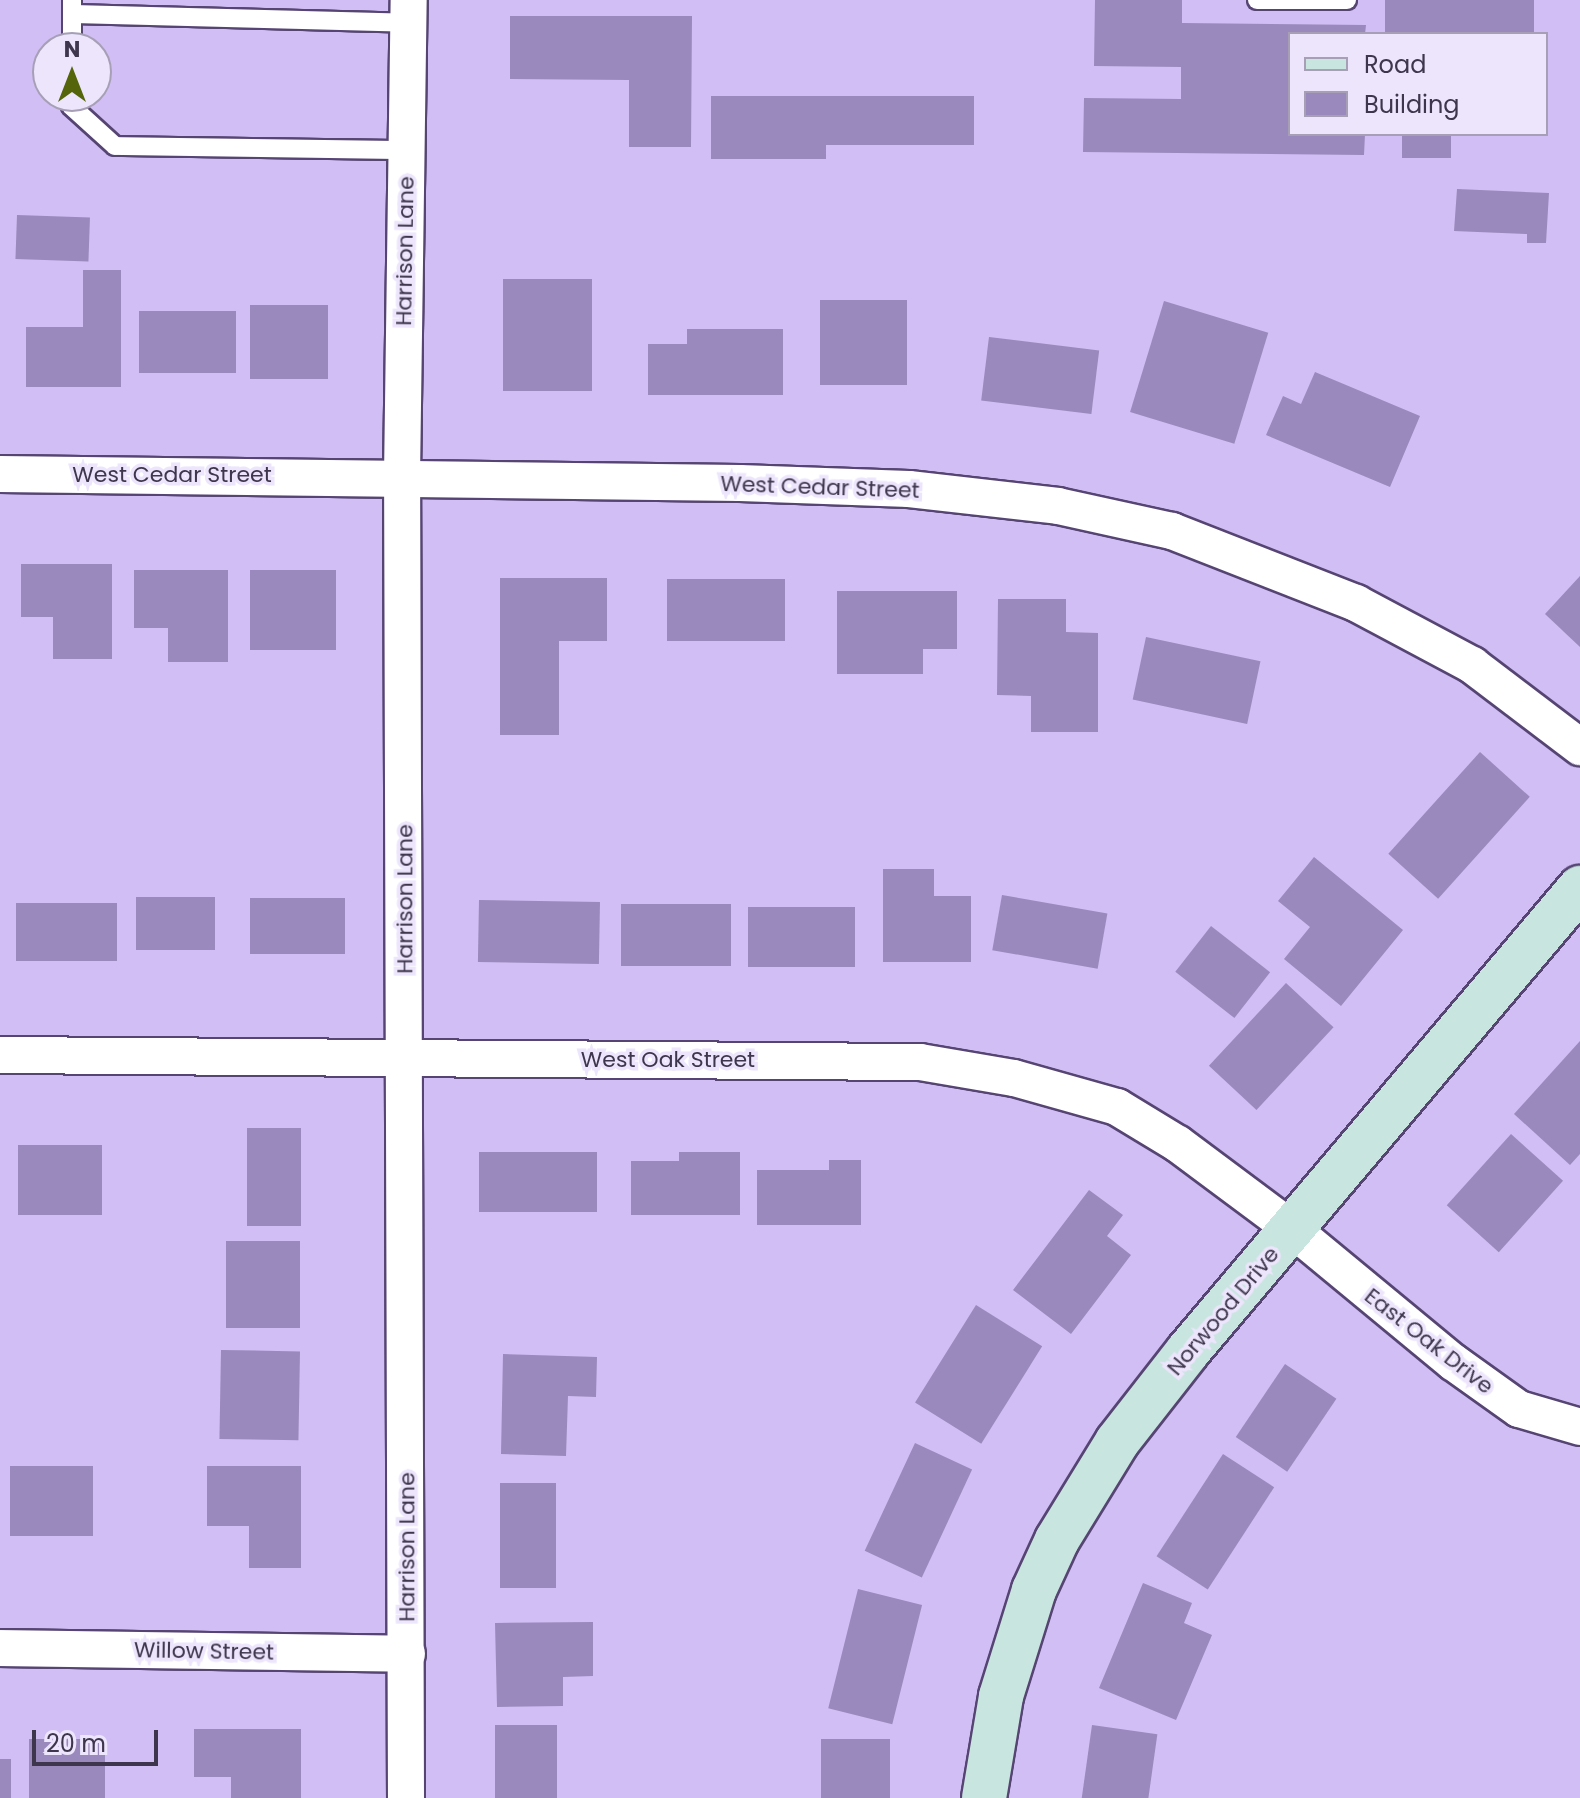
<!DOCTYPE html>
<style>
body{margin:0}
#map{position:relative;width:1580px;height:1798px;overflow:hidden;background:#d0bef4;font-family:Poppins,sans-serif}
div>[style]{position:absolute}
[style*='--x']{left:calc(var(--x)*1px);top:calc(var(--y)*1px);width:calc(var(--w)*1px);rotate:calc(var(--a)*1deg)}
.building>*{inset:0;background:#9a89bc;transform-origin:0 0}
.roads{filter:drop-shadow(2px 0 #564573) drop-shadow(-2px 0 #564573) drop-shadow(0 2px #564573) drop-shadow(0 -2px #564573)}
.lane>*{height:18px;margin:-9px;padding:0 9px;transform-origin:9px;border-radius:9px;background:#fff}
.street>*{height:36px;margin:-18px;padding:0 18px;transform-origin:18px;border-radius:18px;background:#fff}
.secondary>*{height:44px;margin:-22px;padding:0 22px;transform-origin:22px;border-radius:22px;background:#c9e5e0}
span{translate:-50% -50%;white-space:nowrap;text-align:center;line-height:1.15;-webkit-text-stroke:7px #ece5fc;paint-order:stroke}
.street-label{font-size:22px;color:#3e364c}
.legend{position:absolute;left:1288px;top:32px;width:260px;height:104px;box-sizing:border-box;background:#ece5fc;border:2px solid #a69fb6;margin:0;padding:10px 14px;list-style:none;font-size:24px;color:#3e364c}
.legend li{display:flex;align-items:center;gap:16px;height:40px}
.legend b{width:40px;border:2px solid #a69fb6}
.north{position:absolute;left:32px;top:32px;width:80px;height:80px;box-sizing:border-box;background:#ece5fc;border:2px solid #a69fb6;border-radius:50%;rotate:0deg;font-size:22px;font-weight:700;line-height:32px;text-align:center;color:#3e364c}
.north::after{content:'';display:block;margin:auto;width:28px;height:36px;background:#54640b;clip-path:polygon(50% 0,100% 100%,50% 72%,0 100%)}
.scale{position:absolute;left:32px;top:1730px;width:126px;height:36px;box-sizing:border-box;border:4px solid #3e364c;border-top:0;padding-left:10px;font-size:24px;line-height:28px;white-space:nowrap;color:#3e364c;-webkit-text-stroke:6px #ece5fc;paint-order:stroke}
</style>
<div id="map">
<div class="building">
<div style="clip-path:polygon(1095px 0,1182px 0,1182px 23px,1366px 25px,1365px 34px,1290px 34px,1290px 134px,1365px 134px,1364px 155px,1083px 152px,1084px 98px,1181px 99px,1181px 67px,1094px 66px)"></div>
<div style="left:1385px;top:0;width:149px;height:34px"></div>
<div style="clip-path:polygon(510px 16px,692px 16px,691px 147px,629px 147px,629px 80px,510px 79px)"></div>
<div style="clip-path:polygon(711px 96px,974px 96px,974px 145px,826px 145px,826px 159px,711px 159px)"></div>
<div style="left:1402px;top:134px;width:49px;height:24px"></div>
<div style="clip-path:polygon(1457px 189px,1549px 193px,1546px 243px,1527px 243px,1527px 234px,1454px 231px)"></div>
<div style="left:17px;top:215px;width:73px;height:44px;rotate:2deg"></div>
<div style="clip-path:polygon(83px 270px,121px 270px,121px 387px,26px 387px,26px 327px,83px 327px)"></div>
<div style="left:503px;top:279px;width:89px;height:112px"></div>
<div style="left:820px;top:300px;width:87px;height:85px"></div>
<div style="left:1164px;top:301px;width:109px;height:116px;rotate:17deg"></div>
<div style="left:250px;top:305px;width:78px;height:74px"></div>
<div style="left:139px;top:311px;width:97px;height:62px"></div>
<div style="clip-path:polygon(687px 329px,783px 329px,783px 395px,648px 395px,648px 344px,687px 344px)"></div>
<div style="left:989px;top:337px;width:111px;height:64px;rotate:7deg"></div>
<div style="clip-path:polygon(1315px 372px,1420px 416px,1390px 487px,1266px 435px,1283px 396px,1301px 404px)"></div>
<div style="clip-path:polygon(21px 564px,112px 564px,112px 659px,53px 659px,53px 617px,21px 617px)"></div>
<div style="clip-path:polygon(134px 570px,228px 570px,228px 662px,168px 662px,168px 628px,134px 628px)"></div>
<div style="left:250px;top:570px;width:86px;height:80px"></div>
<div style="clip-path:polygon(1580px 576px,1580px 647px,1545px 614px)"></div>
<div style="clip-path:polygon(500px 578px,607px 578px,607px 641px,559px 641px,559px 735px,500px 735px)"></div>
<div style="left:667px;top:579px;width:118px;height:62px"></div>
<div style="clip-path:polygon(837px 591px,957px 591px,957px 649px,923px 649px,923px 674px,837px 674px)"></div>
<div style="clip-path:polygon(998px 599px,1066px 599px,1066px 632px,1098px 633px,1098px 732px,1031px 732px,1031px 696px,997px 695px)"></div>
<div style="left:1146px;top:637px;width:117px;height:64px;rotate:12deg"></div>
<div style="left:1480px;top:752px;width:67px;height:137px;rotate:42deg"></div>
<div style="clip-path:polygon(1314px 857px,1403px 930px,1341px 1006px,1284px 959px,1310px 927px,1278px 901px)"></div>
<div style="clip-path:polygon(883px 869px,934px 869px,934px 896px,971px 896px,971px 962px,883px 962px)"></div>
<div style="left:1002px;top:895px;width:107px;height:56px;rotate:10deg"></div>
<div style="left:136px;top:897px;width:79px;height:53px"></div>
<div style="left:250px;top:898px;width:95px;height:56px"></div>
<div style="left:479px;top:900px;width:121px;height:62px;rotate:1deg"></div>
<div style="left:16px;top:903px;width:101px;height:58px"></div>
<div style="left:621px;top:904px;width:110px;height:62px"></div>
<div style="left:748px;top:907px;width:107px;height:60px"></div>
<div style="left:1211px;top:926px;width:75px;height:58px;rotate:38deg"></div>
<div style="left:1286px;top:983px;width:65px;height:113px;rotate:43deg"></div>
<div style="clip-path:polygon(1580px 1041px,1580px 1154px,1570px 1165px,1514px 1114px)"></div>
<div style="left:247px;top:1128px;width:54px;height:98px"></div>
<div style="left:1511px;top:1134px;width:70px;height:96px;rotate:42deg"></div>
<div style="left:18px;top:1145px;width:84px;height:70px"></div>
<div style="left:479px;top:1152px;width:118px;height:60px"></div>
<div style="clip-path:polygon(679px 1152px,740px 1152px,740px 1215px,631px 1215px,631px 1161px,679px 1161px)"></div>
<div style="clip-path:polygon(829px 1160px,861px 1160px,861px 1225px,757px 1225px,757px 1170px,829px 1170px)"></div>
<div style="clip-path:polygon(1089px 1190px,1123px 1215px,1107px 1236px,1131px 1255px,1071px 1334px,1013px 1290px)"></div>
<div style="left:226px;top:1241px;width:74px;height:87px"></div>
<div style="left:976px;top:1305px;width:78px;height:115px;rotate:32deg"></div>
<div style="left:221px;top:1350px;width:79px;height:89px;rotate:1deg"></div>
<div style="clip-path:polygon(503px 1354px,597px 1357px,596px 1397px,568px 1396px,566px 1456px,501px 1454px)"></div>
<div style="left:1285px;top:1364px;width:62px;height:88px;rotate:34deg"></div>
<div style="left:915px;top:1443px;width:63px;height:119px;rotate:25deg"></div>
<div style="left:1223px;top:1454px;width:61px;height:122px;rotate:33deg"></div>
<div style="left:10px;top:1466px;width:83px;height:70px"></div>
<div style="clip-path:polygon(207px 1466px,301px 1466px,301px 1568px,249px 1568px,249px 1526px,207px 1526px)"></div>
<div style="left:500px;top:1483px;width:56px;height:105px"></div>
<div style="clip-path:polygon(1143px 1583px,1192px 1603px,1184px 1623px,1212px 1635px,1176px 1720px,1099px 1688px)"></div>
<div style="left:858px;top:1589px;width:66px;height:123px;rotate:14deg"></div>
<div style="clip-path:polygon(593px 1622px,593px 1676px,563px 1677px,563px 1706px,497px 1707px,495px 1623px)"></div>
<div style="left:495px;top:1725px;width:62px;height:73px"></div>
<div style="left:1092px;top:1725px;width:66px;height:74px;rotate:8deg"></div>
<div style="clip-path:polygon(194px 1729px,301px 1729px,301px 1798px,231px 1798px,231px 1777px,194px 1777px)"></div>
<div style="left:29px;top:1739px;width:76px;height:59px"></div>
<div style="left:821px;top:1739px;width:69px;height:59px"></div>
<div style="left:0;top:1759px;width:11px;height:39px"></div>
</div>
<div class="roads">
<div class="lane">
<div style="--x:72;--y:0;--w:48;--a:90"></div>
<div style="--x:1257;--y:0;--w:90;--a:0"></div>
<div style="--x:73;--y:14;--w:335;--a:1.5"></div>
<div style="--x:71;--y:96;--w:10;--a:90"></div>
<div style="--x:71;--y:106;--w:59;--a:42.3"></div>
<div style="--x:115;--y:146;--w:291;--a:0.8"></div>
</div>
<div class="street">
<div style="--x:0;--y:474;--w:740;--a:0.7"></div>
<div style="--x:740;--y:483;--w:169;--a:2"></div>
<div style="--x:909;--y:489;--w:150;--a:6.5"></div>
<div style="--x:1058;--y:506;--w:117;--a:12.4"></div>
<div style="--x:1172;--y:531;--w:198;--a:21.4"></div>
<div style="--x:1356;--y:603;--w:132;--a:28.1"></div>
<div style="--x:1472;--y:665;--w:136;--a:37.2"></div>
<div style="--x:0;--y:1055;--w:920;--a:0.44"></div>
<div style="--x:920;--y:1062;--w:95;--a:9.7"></div>
<div style="--x:1014;--y:1078;--w:107;--a:15.7"></div>
<div style="--x:1117;--y:1107;--w:71;--a:31.2"></div>
<div style="--x:1178;--y:1144;--w:142;--a:36.7"></div>
<div style="--x:1292;--y:1229;--w:209;--a:39.6"></div>
<div style="--x:1453;--y:1362;--w:81;--a:35.5"></div>
<div style="--x:1519;--y:1409;--w:64;--a:16.4"></div>
<div style="--x:0;--y:1648;--w:407;--a:0.8"></div>
<div style="--x:406;--y:1798;--w:1321;--a:-90.17"></div>
<div style="--x:402;--y:477;--w:477;--a:-89.2"></div>
</div>
<div class="secondary">
<div style="--x:984;--y:1798;--w:103;--a:-80.5"></div>
<div style="--x:1001;--y:1696;--w:111;--a:-72.7"></div>
<div style="--x:1034;--y:1590;--w:55;--a:-65.3"></div>
<div style="--x:1057;--y:1540;--w:115;--a:-58.5"></div>
<div style="--x:1117;--y:1442;--w:115;--a:-52"></div>
<div style="--x:1188;--y:1351;--w:607;--a:-49.75"></div>
</div>
</div>
<div class="street-label">
<span style="left:405px;top:251px;rotate:-89deg">Harrison Lane</span>
<span style="left:172px;top:475px">West Cedar Street</span>
<span style="left:820px;top:487px;rotate:2deg">West Cedar Street</span>
<span style="left:405px;top:899px;rotate:-90deg">Harrison Lane</span>
<span style="left:668px;top:1060px">West Oak Street</span>
<span style="left:1223px;top:1311px;rotate:-50deg">Norwood Drive</span>
<span style="left:1429px;top:1341px;rotate:38deg">East Oak Drive</span>
<span style="left:407px;top:1547px;rotate:-90deg">Harrison Lane</span>
<span style="left:204px;top:1651px;rotate:1deg">Willow Street</span>
</div>
<ul class="legend">
<li><b style="height:10px;background:#c9e5e0"></b>Road</li>
<li><b style="height:22px;background:#9a89bc"></b>Building</li>
</ul>
<div class="north">N</div>
<div class="scale">20 m</div>
</div>
